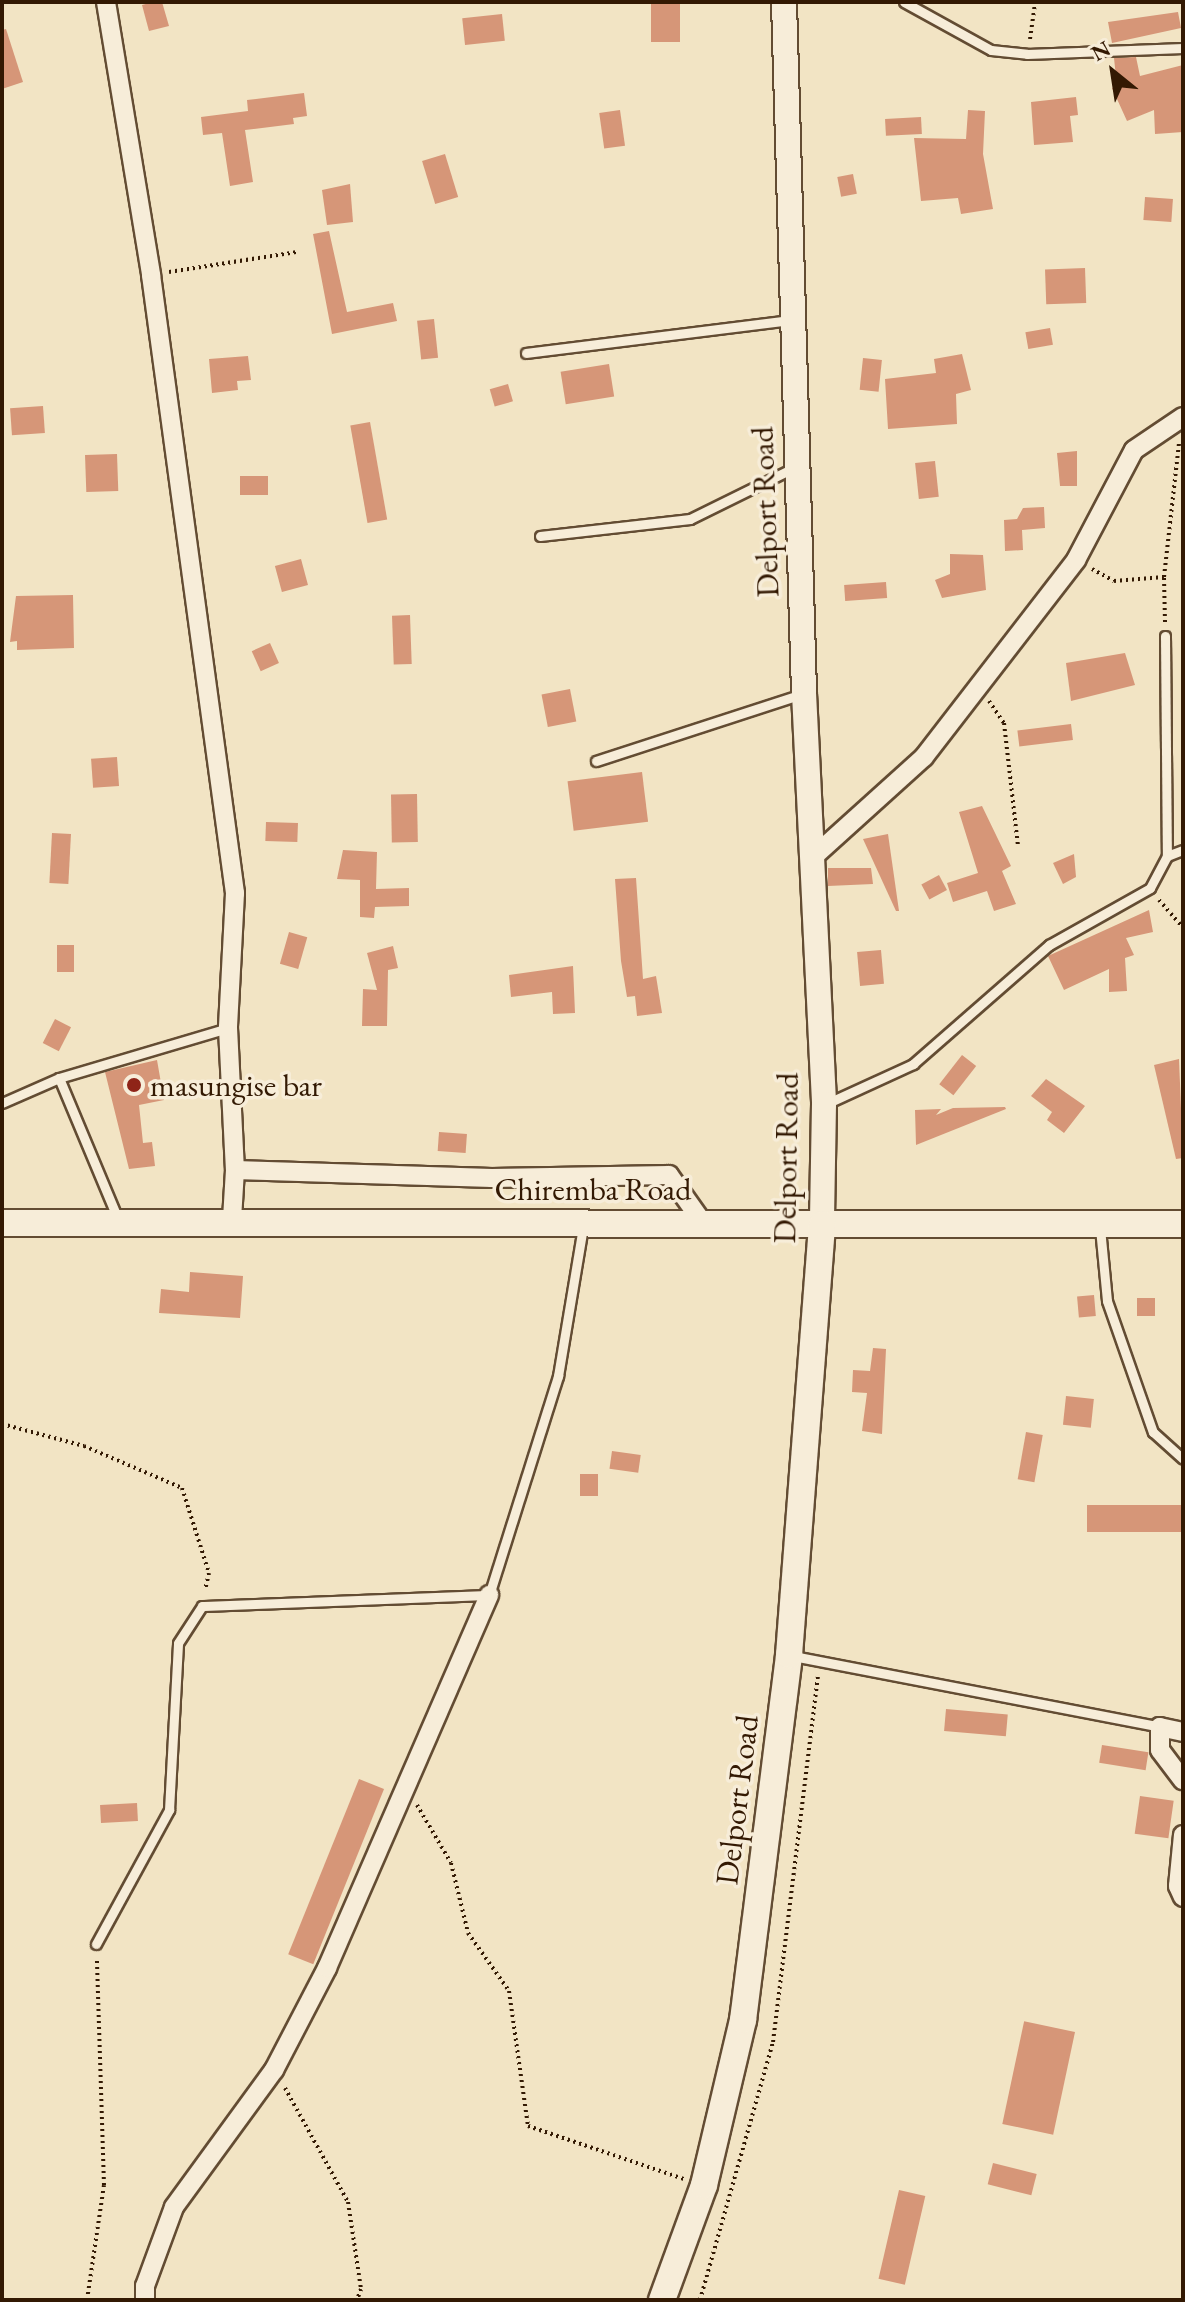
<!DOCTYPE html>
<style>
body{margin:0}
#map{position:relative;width:1185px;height:2302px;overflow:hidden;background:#f2e4c4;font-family:"EB Garamond",serif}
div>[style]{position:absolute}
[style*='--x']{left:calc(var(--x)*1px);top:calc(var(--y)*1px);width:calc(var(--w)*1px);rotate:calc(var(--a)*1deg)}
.building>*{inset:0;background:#d69678;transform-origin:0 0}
.path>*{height:4px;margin-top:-2px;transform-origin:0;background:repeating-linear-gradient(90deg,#331903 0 2px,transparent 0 6px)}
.roads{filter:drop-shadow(2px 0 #634c33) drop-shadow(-2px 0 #634c33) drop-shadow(0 2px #634c33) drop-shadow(0 -2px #634c33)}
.service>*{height:9px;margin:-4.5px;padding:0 4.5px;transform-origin:4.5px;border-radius:4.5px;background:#f7edd9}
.minor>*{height:18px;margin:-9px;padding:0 9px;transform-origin:9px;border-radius:9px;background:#f7edd9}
.tertiary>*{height:24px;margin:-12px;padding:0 12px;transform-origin:12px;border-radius:12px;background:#f7edd9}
.secondary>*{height:26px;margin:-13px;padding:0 13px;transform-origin:13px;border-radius:13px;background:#f7edd9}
.dots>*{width:22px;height:22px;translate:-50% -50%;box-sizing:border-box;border:4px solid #f7edd9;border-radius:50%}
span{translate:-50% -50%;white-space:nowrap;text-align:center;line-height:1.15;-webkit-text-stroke:7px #f7edd9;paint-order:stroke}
.street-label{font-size:32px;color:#331903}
.poi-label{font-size:32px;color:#331903}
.left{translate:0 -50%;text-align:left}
.frame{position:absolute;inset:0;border:4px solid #331903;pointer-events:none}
.north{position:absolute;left:1073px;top:32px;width:80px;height:80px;-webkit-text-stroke:6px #f7edd9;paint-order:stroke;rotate:330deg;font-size:22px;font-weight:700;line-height:32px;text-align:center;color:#331903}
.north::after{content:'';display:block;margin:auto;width:28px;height:36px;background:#331903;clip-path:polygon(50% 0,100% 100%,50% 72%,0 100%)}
</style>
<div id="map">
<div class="building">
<div style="clip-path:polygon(153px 2px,162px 2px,169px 26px,149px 31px,142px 5px)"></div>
<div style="left:651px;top:2px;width:29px;height:40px"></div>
<div style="clip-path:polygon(1178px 12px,1181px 28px,1112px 43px,1108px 22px)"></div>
<div style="left:502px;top:14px;width:27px;height:40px;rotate:84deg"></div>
<div style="clip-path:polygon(6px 29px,23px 82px,2px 89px,2px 30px)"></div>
<div style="clip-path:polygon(1136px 57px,1140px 76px,1183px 65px,1183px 132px,1155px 134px,1154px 110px,1127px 121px,1112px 88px,1117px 87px,1114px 58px)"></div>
<div style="clip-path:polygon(304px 93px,307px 116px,293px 118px,294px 124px,245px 130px,253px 182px,230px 186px,222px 133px,203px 135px,201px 117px,248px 111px,247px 100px)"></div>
<div style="clip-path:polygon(1076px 97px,1078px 115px,1070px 116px,1073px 142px,1034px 145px,1031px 102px)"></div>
<div style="left:620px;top:110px;width:36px;height:21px;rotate:82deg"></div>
<div style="clip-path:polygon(968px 110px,985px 111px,983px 154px,993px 209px,961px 214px,958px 198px,921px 201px,914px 138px,966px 139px)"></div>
<div style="left:921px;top:117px;width:17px;height:36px;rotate:87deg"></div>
<div style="left:445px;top:154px;width:45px;height:24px;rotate:73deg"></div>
<div style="left:853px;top:174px;width:20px;height:16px;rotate:79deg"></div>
<div style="clip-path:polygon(350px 184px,353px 222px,327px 225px,322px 190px)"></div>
<div style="left:1145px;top:197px;width:28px;height:23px;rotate:4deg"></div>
<div style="clip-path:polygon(329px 231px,347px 312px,393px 303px,397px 321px,332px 334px,313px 234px)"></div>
<div style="left:1085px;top:268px;width:35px;height:40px;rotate:88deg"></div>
<div style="left:434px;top:319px;width:39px;height:17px;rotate:84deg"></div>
<div style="left:1050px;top:328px;width:17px;height:25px;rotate:80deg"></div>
<div style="clip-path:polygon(962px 354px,971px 390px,956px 394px,957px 424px,888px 429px,885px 379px,936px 373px,934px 359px)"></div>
<div style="clip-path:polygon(248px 356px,251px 380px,237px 381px,238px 390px,212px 393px,209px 359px)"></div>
<div style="left:863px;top:358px;width:19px;height:32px;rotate:6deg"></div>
<div style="left:609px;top:364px;width:33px;height:49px;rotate:81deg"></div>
<div style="left:508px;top:384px;width:18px;height:19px;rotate:74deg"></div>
<div style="left:43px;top:406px;width:27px;height:33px;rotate:86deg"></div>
<div style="left:370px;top:422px;width:99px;height:20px;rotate:80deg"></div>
<div style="clip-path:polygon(1077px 451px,1077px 486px,1060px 486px,1057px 453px)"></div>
<div style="left:117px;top:454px;width:37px;height:32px;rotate:88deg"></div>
<div style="left:935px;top:461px;width:36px;height:20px;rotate:84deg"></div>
<div style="left:240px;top:476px;width:28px;height:19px"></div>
<div style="clip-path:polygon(1044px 507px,1045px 528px,1022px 530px,1023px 550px,1005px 551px,1004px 520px,1017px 519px,1023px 508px)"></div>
<div style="clip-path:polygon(950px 554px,983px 555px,986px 590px,942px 598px,935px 580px,950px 574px)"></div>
<div style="left:301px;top:559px;width:27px;height:27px;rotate:75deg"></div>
<div style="left:886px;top:582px;width:16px;height:42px;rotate:86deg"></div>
<div style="clip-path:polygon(73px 595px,74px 648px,17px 650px,17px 641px,10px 642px,16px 596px)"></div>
<div style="left:410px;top:615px;width:49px;height:18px;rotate:88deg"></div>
<div style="left:270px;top:643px;width:22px;height:20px;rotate:66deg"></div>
<div style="clip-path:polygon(1125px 653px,1135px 685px,1071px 701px,1066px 663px)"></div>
<div style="left:570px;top:689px;width:33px;height:29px;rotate:79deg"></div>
<div style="left:1071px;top:724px;width:16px;height:54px;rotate:83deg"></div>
<div style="left:117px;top:757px;width:29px;height:26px;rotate:86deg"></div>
<div style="left:642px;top:772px;width:50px;height:75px;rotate:83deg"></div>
<div style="left:417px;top:794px;width:48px;height:26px;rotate:89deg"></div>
<div style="clip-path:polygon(982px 806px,1011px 866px,1002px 871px,1016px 904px,994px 911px,987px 891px,953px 902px,947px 883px,978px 873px,959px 812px)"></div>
<div style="left:266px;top:822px;width:32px;height:19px;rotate:2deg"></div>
<div style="left:52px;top:833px;width:19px;height:50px;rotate:3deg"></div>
<div style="clip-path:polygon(888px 834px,899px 911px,896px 911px,863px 839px)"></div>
<div style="clip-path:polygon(343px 850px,377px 852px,376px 889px,409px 888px,409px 906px,375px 907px,374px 918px,360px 917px,360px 880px,337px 879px)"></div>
<div style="clip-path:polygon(1074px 854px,1076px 877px,1063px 884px,1053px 863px)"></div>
<div style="clip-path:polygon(828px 868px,871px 868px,873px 884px,828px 886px)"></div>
<div style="left:939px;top:875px;width:17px;height:20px;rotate:62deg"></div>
<div style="clip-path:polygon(636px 878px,643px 979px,656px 976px,662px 1013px,637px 1016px,635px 996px,627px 997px,621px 961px,615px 879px)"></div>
<div style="clip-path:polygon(1149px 910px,1153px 932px,1126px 938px,1134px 955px,1125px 958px,1127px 991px,1109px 992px,1109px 969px,1064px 990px,1048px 956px)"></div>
<div style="left:289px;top:932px;width:19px;height:33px;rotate:16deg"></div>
<div style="left:57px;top:945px;width:17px;height:27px"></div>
<div style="clip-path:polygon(393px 946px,398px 968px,388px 970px,387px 1026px,362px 1026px,363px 989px,377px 990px,367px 953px)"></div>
<div style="left:881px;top:950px;width:34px;height:24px;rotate:85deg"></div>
<div style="clip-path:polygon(573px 966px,575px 1013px,553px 1014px,552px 992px,511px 997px,509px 975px)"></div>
<div style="left:55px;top:1019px;width:18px;height:27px;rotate:27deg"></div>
<div style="left:962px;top:1055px;width:18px;height:37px;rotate:38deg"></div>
<div style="clip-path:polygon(1179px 1059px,1183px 1158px,1176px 1159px,1154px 1065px)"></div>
<div style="clip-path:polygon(157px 1060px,164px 1100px,139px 1105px,143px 1143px,152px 1142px,155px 1166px,129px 1169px,105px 1072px)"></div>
<div style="clip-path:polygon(1046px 1079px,1085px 1106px,1064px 1133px,1047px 1120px,1052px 1112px,1031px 1096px)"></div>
<div style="clip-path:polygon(1005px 1107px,1006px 1109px,916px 1145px,915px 1110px,941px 1109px,936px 1115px,953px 1108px)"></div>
<div style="left:439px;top:1132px;width:28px;height:19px;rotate:4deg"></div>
<div style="clip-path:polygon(190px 1272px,243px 1276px,240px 1318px,159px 1313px,161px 1289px,189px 1292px)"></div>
<div style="left:1094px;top:1295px;width:21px;height:17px;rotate:85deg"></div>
<div style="left:1155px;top:1298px;width:18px;height:18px;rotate:90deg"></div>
<div style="clip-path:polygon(873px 1348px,886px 1349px,882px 1434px,862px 1431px,867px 1393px,852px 1392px,853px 1370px,870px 1371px)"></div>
<div style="left:1066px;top:1396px;width:28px;height:29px;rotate:6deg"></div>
<div style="left:1026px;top:1432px;width:17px;height:48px;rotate:10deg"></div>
<div style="left:612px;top:1451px;width:29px;height:18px;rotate:8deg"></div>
<div style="left:580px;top:1474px;width:18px;height:22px"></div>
<div style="left:1182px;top:1505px;width:27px;height:95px;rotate:90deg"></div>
<div style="left:946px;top:1709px;width:62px;height:22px;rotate:5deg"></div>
<div style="left:1102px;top:1745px;width:47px;height:18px;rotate:9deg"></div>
<div style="left:359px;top:1779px;width:27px;height:189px;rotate:22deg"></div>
<div style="left:1140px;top:1796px;width:34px;height:38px;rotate:8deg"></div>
<div style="left:137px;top:1803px;width:18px;height:37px;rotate:87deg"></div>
<div style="left:1075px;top:2032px;width:105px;height:52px;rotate:102deg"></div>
<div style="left:993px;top:2163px;width:45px;height:22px;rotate:14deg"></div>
<div style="left:899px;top:2190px;width:27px;height:91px;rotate:13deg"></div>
</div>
<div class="path">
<div style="--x:1030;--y:39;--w:37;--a:-82"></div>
<div style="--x:169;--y:272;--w:130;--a:-8.9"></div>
<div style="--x:1092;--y:569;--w:25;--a:29"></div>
<div style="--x:1114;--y:581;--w:50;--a:-4.6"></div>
<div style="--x:1165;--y:622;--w:45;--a:-91.3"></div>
<div style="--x:1164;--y:577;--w:135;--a:-83.6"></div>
<div style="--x:989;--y:701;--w:27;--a:56"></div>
<div style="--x:1004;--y:723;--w:124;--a:83.5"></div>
<div style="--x:1159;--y:900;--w:37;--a:49"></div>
<div style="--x:2;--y:1424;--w:85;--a:15"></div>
<div style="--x:84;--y:1446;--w:107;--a:23.2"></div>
<div style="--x:182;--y:1488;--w:89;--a:72.4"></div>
<div style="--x:209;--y:1573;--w:17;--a:103"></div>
<div style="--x:417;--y:1805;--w:67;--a:59.6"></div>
<div style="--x:451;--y:1863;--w:72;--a:76.3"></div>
<div style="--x:468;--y:1933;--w:71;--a:54.7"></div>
<div style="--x:509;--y:1991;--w:136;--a:82"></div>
<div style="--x:528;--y:2126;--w:165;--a:18.8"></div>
<div style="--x:285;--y:2088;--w:130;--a:61.1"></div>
<div style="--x:348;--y:2202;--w:88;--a:81.5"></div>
<div style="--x:361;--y:2289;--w:12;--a:110"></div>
<div style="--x:87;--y:2300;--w:116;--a:-81.6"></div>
<div style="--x:104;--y:2185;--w:227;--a:-91.8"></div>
<div style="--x:700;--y:2300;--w:268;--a:-74.2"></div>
<div style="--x:773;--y:2042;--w:370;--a:-83"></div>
</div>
<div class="roads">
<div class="service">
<div style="--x:904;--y:2;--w:99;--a:28.9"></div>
<div style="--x:991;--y:50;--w:36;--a:6"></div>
<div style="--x:1027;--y:54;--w:156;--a:-2.2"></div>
<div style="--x:526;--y:353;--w:268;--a:-7.1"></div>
<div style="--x:540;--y:536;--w:151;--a:-6.5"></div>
<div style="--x:690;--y:519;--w:117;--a:-26.3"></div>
<div style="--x:1165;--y:636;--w:220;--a:89.5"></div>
<div style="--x:596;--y:761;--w:217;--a:-18"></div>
<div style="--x:59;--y:1078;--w:153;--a:67.3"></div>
<div style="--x:2;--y:1103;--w:62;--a:-23.7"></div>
<div style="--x:59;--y:1078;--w:176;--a:-16.5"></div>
<div style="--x:828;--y:1103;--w:94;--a:-24.6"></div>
<div style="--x:913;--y:1064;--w:181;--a:-41.2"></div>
<div style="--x:1049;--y:945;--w:116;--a:-29.4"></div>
<div style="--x:1150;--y:888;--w:36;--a:-62"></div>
<div style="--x:1167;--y:856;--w:17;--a:-21"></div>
<div style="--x:1100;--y:1228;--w:73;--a:84.5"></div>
<div style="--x:1107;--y:1301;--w:139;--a:70.7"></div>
<div style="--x:1153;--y:1432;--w:40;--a:42"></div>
<div style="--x:793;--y:1656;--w:374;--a:10.9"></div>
<div style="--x:96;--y:1944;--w:153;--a:-61.4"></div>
<div style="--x:169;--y:1810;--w:167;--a:-86.9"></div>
<div style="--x:178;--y:1643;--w:44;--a:-57"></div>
<div style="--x:202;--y:1606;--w:287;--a:-2.2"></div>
<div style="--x:489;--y:1595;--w:230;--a:-72.5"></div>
<div style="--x:558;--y:1376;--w:151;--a:-80.5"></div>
</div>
<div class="minor">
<div style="--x:106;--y:2;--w:277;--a:80.6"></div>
<div style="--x:151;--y:275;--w:624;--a:82.26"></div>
<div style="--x:235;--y:893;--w:135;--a:93"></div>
<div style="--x:228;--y:1028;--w:142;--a:87.2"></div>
<div style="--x:235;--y:1170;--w:49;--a:93.5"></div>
<div style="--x:811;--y:859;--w:152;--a:-42.1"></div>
<div style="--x:924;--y:757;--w:249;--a:-52.3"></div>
<div style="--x:1076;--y:560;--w:124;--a:-62.2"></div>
<div style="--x:1134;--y:450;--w:59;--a:-34"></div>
<div style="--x:235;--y:1170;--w:257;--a:1.8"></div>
<div style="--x:492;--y:1178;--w:177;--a:-1"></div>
<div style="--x:669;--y:1175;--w:59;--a:54.7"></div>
<div style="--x:1183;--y:1732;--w:24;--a:-168"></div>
<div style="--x:1160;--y:1727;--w:23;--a:90"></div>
<div style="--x:1160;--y:1750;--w:38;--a:53"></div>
<div style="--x:1183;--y:1835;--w:51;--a:95.6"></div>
<div style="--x:1178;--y:1886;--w:12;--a:66"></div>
<div style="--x:145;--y:2300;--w:14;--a:-90"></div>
<div style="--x:145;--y:2286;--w:84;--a:-69.8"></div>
<div style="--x:174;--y:2207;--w:170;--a:-53.9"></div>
<div style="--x:274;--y:2070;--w:115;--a:-62.5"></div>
<div style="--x:327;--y:1968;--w:407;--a:-66.5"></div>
</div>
<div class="tertiary">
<div style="--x:784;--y:2;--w:691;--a:88.34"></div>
<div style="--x:804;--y:693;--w:411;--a:87.2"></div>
<div style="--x:824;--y:1104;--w:120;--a:91"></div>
</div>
<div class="secondary">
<div style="--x:2;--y:1223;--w:1181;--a:0.05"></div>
<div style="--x:662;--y:2300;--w:122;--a:-69.9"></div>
<div style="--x:704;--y:2185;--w:170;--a:-76.7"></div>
<div style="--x:743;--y:2020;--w:368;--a:-82.8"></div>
<div style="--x:789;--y:1655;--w:432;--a:-85.6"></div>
</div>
</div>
<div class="dots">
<div style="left:134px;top:1085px;background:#8f2418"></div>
</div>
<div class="street-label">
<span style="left:765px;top:512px;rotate:-92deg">Delport Road</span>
<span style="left:786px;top:1158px;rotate:-89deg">Delport Road</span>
<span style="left:593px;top:1189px">Chiremba Road</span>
<span style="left:737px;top:1800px;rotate:-83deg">Delport Road</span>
</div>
<div class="poi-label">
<span class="left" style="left:150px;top:1085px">masungise bar</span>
</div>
<div class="frame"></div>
<div class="north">N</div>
</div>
